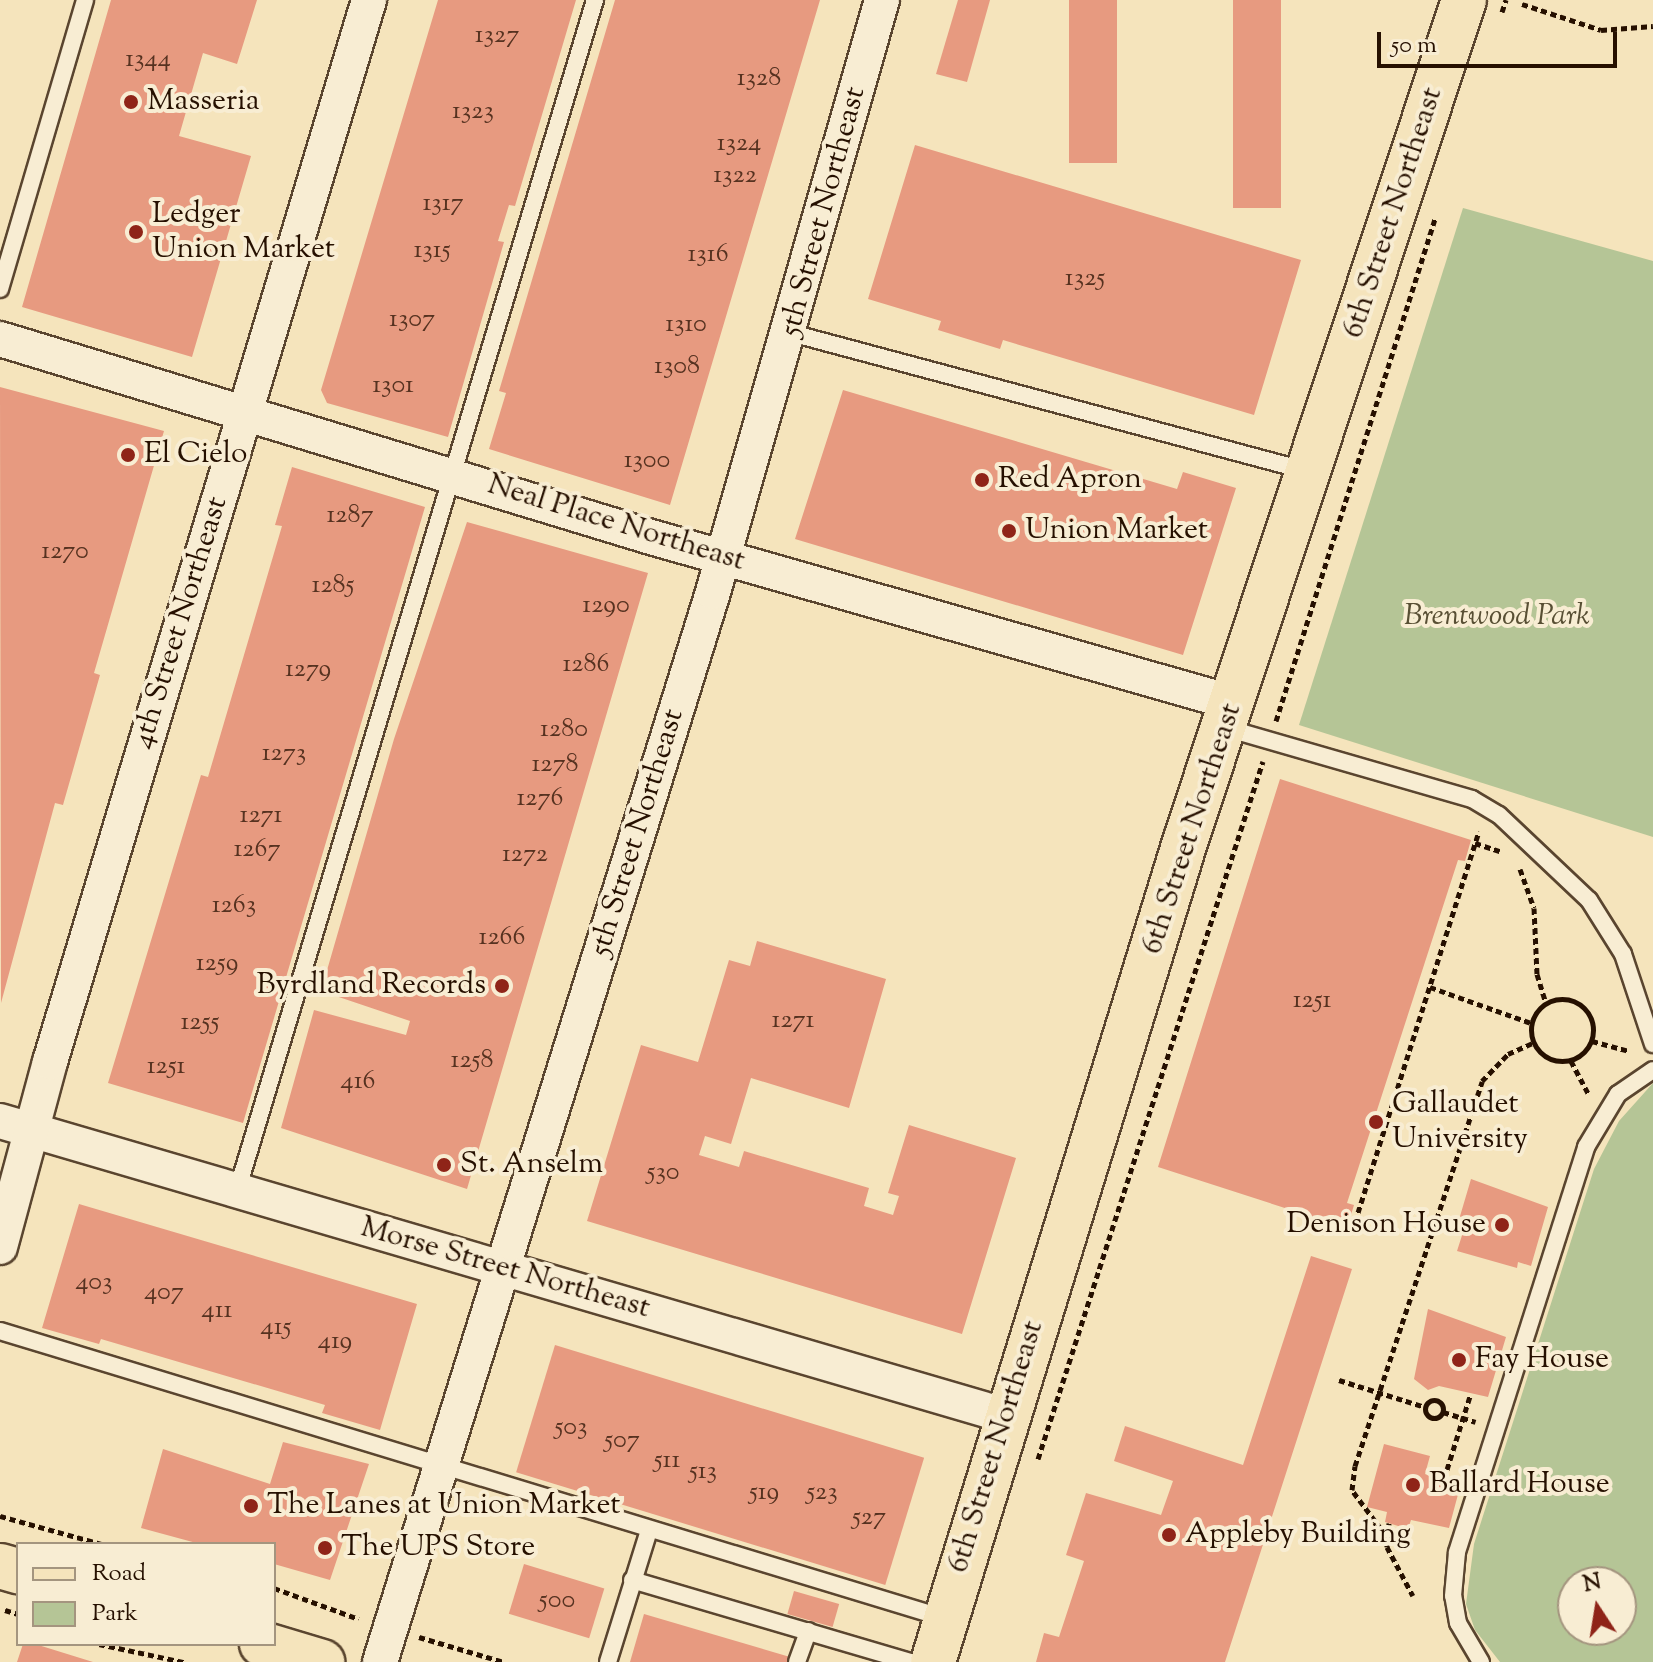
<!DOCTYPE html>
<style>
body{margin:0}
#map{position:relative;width:1653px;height:1662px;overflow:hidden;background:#f5e4bc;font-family:"Sorts Mill Goudy",serif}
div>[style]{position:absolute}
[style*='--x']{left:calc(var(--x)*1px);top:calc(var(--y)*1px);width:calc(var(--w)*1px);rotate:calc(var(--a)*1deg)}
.green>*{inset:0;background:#b5c596}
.building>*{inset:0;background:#e79a80;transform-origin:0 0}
.path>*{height:5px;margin-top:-2.5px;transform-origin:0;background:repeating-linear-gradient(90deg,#261000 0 6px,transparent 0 10px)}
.path>.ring{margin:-2.5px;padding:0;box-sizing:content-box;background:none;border:5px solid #261000;border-radius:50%}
.roads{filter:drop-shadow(2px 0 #5a452f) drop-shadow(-2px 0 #5a452f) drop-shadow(0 2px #5a452f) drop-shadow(0 -2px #5a452f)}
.lane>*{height:16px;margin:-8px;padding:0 8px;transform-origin:8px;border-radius:8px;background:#f8edd3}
.street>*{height:34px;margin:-17px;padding:0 17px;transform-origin:17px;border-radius:17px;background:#f8edd3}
.primary>*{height:44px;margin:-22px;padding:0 22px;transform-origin:22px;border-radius:22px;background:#f5e4bc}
.dots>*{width:22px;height:22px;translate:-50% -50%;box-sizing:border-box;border:4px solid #f8edd3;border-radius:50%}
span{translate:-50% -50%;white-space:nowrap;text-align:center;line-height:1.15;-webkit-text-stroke:8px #f8edd3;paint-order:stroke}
.number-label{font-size:26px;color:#563220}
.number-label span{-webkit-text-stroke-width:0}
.poi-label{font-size:30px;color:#261000}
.left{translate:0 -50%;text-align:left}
.right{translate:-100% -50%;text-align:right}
.street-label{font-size:30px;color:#261000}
.park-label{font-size:30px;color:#584f34;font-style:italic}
.legend{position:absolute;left:16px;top:1542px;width:260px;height:104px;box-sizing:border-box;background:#f8edd3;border:2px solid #a4957f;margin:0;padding:10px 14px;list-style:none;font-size:24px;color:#261000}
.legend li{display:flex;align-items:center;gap:16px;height:40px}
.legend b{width:40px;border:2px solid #a4957f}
.north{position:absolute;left:1557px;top:1566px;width:80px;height:80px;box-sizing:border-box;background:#f8edd3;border:2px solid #a4957f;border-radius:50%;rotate:348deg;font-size:22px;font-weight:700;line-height:32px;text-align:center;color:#261000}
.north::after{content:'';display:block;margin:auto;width:28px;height:36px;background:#8f2418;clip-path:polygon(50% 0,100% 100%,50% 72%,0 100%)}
.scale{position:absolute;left:1377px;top:32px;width:240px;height:36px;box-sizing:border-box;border:4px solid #261000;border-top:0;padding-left:10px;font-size:24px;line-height:28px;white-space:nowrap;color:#261000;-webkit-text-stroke:6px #f8edd3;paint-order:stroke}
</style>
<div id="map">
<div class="green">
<div style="clip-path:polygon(1463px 208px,1653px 261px,1653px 837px,1299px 725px)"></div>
<div style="clip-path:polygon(evenodd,1653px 1083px,1653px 1662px,1500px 1662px,1475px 1630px,1466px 1604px,1474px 1544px,1594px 1169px,1619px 1121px,1653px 1083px,1621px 1582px,1621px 1630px,1573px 1630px,1573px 1582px,1621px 1582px)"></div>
</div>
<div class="building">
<div style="clip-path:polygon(111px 0,257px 0,237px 64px,203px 53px,179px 136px,251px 156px,192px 357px,22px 307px)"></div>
<div style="clip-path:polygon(438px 0,576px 0,515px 206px,509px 205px,498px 241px,504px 242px,448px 437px,327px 403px,321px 390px)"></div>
<div style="clip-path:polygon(615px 0,820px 0,670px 505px,489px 449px,506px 393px,499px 391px)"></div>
<div style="clip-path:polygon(958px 0,990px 0,967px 82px,936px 74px)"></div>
<div style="left:1069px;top:0;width:48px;height:163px"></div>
<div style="left:1233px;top:0;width:48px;height:208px"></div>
<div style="clip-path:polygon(915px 145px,1301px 260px,1254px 415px,1003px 340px,1000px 349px,938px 330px,941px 321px,868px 299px)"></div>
<div style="clip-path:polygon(0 387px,164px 431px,94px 673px,100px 675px,63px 805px,55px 803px,1px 1003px)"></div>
<div style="clip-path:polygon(843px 390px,1177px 489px,1183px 472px,1236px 488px,1183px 655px,795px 539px)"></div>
<div style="clip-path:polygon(292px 467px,425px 507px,243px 1123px,108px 1083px,201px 775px,208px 777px,282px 526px,275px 525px)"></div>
<div style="clip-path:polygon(467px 522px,648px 573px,467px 1189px,281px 1128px,314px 1010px,406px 1035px,410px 1021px,321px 991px,394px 739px)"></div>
<div style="clip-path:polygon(1280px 779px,1471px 840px,1465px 861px,1458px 860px,1347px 1203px,1354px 1205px,1347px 1228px,1158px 1167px)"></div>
<div style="clip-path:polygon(757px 941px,886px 979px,849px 1108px,751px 1078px,731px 1144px,705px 1136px,699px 1155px,739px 1167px,744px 1151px,869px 1188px,864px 1206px,893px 1215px,899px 1196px,888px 1193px,909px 1125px,1016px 1158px,962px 1334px,587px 1221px,641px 1045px,698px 1062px,729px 960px,750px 966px)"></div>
<div style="clip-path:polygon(1471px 1179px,1548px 1207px,1531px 1266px,1518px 1262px,1517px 1268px,1457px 1251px,1465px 1226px,1458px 1223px)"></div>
<div style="clip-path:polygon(79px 1204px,417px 1304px,380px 1430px,322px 1413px,325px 1405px,101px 1339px,99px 1344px,42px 1328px)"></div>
<div style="clip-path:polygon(1311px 1256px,1352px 1269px,1225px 1662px,1036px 1662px,1044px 1633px,1059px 1637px,1084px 1561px,1066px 1555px,1086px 1493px,1161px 1515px,1173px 1481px,1114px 1461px,1125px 1426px,1243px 1465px)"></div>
<div style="clip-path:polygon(1428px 1309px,1506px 1337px,1488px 1397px,1439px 1386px,1428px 1390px,1414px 1379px)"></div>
<div style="left:555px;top:1345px;width:386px;height:133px;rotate:17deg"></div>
<div style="clip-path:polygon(283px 1442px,369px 1464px,330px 1580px,274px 1564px,274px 1544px,200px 1544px,141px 1528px,163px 1449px,270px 1484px)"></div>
<div style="clip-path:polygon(1384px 1444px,1430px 1456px,1425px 1474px,1460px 1487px,1449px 1528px,1411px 1520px,1408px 1529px,1385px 1522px,1387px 1512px,1367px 1507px)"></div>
<div style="left:524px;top:1564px;width:84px;height:52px;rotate:17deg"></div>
<div style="left:794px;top:1591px;width:47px;height:24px;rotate:16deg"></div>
<div style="clip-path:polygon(644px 1614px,790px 1657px,789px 1662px,630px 1662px)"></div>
<div style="clip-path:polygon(23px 1644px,35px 1644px,93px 1662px,17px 1662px)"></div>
</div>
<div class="path">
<div style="--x:1522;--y:4;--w:83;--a:18.2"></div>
<div style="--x:1601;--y:30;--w:52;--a:-4.4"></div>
<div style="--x:1502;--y:12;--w:13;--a:-72"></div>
<div style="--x:1276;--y:721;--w:527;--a:-72.43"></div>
<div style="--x:1475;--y:843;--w:26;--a:18"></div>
<div style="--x:1520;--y:869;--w:41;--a:70.3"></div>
<div style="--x:1534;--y:908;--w:66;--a:87.4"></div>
<div style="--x:1537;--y:974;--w:30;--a:73"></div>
<div style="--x:1430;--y:987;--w:107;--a:19.6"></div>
<div class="ring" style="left:1531px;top:999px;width:57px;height:57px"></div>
<div style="--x:1592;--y:1041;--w:38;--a:15"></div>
<div style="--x:1571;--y:1061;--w:38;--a:62"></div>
<div style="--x:1355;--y:1222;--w:410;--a:-72.4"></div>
<div style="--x:1339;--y:1380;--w:90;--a:17.4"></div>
<div class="ring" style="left:1425px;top:1400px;width:13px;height:13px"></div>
<div style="--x:1443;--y:1412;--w:34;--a:17"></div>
<div style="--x:1038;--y:1459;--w:733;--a:-72.13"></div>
<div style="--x:1444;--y:1479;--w:87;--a:-72.6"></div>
<div style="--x:0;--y:1516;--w:106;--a:15.4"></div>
<div style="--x:1389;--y:1523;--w:24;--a:95"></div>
<div style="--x:1387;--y:1547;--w:55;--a:62"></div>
<div style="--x:1387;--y:1537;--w:59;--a:-126.7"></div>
<div style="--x:1352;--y:1490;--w:24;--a:-83"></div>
<div style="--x:1355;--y:1466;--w:405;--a:-71.7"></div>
<div style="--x:1482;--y:1081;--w:37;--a:-46"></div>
<div style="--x:1508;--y:1054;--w:27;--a:-24"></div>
<div style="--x:274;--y:1588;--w:90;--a:20"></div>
<div style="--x:5;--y:1610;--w:14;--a:17"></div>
<div style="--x:419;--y:1637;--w:89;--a:16.4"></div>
<div style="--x:99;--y:1644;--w:87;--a:12"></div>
</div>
<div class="roads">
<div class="lane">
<div style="--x:0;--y:289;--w:301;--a:-73.6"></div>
<div style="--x:791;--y:333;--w:534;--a:14.97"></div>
<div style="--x:1226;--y:728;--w:256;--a:16.1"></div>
<div style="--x:1472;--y:799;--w:31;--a:31"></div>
<div style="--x:1499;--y:815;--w:124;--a:43.4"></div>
<div style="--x:1589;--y:900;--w:64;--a:57.8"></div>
<div style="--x:1623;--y:954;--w:95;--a:71.6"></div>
<div style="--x:237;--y:1191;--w:1244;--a:-73.27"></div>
<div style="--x:0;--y:1331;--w:987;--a:16.91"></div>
<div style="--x:632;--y:1580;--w:290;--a:16.4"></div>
<div style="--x:608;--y:1662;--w:138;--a:-72.7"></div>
<div style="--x:797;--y:1662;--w:33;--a:-70"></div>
<div style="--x:1481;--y:1662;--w:45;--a:-120.5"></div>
<div style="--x:1458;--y:1623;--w:27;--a:-100"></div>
<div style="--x:1453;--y:1596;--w:44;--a:-84.8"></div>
<div style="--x:1457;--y:1552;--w:425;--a:-72.3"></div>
<div style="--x:1586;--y:1147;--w:62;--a:-58.9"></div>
<div style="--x:1618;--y:1094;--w:42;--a:-34.4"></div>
</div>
<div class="street">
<div style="--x:0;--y:339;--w:680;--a:16.92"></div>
<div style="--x:651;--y:537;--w:606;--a:15.89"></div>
<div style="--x:0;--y:1121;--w:1052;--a:16.33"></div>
<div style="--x:0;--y:1247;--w:192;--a:-74.9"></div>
<div style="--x:50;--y:1062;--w:1109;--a:-73.28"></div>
<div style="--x:380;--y:1662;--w:1121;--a:-72.71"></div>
<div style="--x:713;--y:592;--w:616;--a:-74.07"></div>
</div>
<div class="primary">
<div style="--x:0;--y:1566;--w:19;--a:16"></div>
<div style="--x:262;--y:1644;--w:63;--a:16.7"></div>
<div style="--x:933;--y:1662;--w:858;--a:-72.92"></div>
<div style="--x:1185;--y:842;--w:887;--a:-71.67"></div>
</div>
</div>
<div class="dots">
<div style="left:131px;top:102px;background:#8f2418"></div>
<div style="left:136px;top:232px;background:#8f2418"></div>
<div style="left:128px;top:455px;background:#8f2418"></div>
<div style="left:982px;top:480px;background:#8f2418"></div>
<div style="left:1009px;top:531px;background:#8f2418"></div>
<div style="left:502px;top:986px;background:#8f2418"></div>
<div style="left:1376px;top:1122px;background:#8f2418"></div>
<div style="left:444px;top:1165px;background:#8f2418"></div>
<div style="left:1502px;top:1225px;background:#8f2418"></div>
<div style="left:1459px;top:1360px;background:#8f2418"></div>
<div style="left:1413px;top:1485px;background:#8f2418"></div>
<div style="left:251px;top:1506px;background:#8f2418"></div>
<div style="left:1169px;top:1535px;background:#8f2418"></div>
<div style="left:325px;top:1548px;background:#8f2418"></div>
</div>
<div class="number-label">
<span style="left:497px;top:36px">1327</span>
<span style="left:148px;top:60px">1344</span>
<span style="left:759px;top:79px">1328</span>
<span style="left:473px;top:112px">1323</span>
<span style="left:739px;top:144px">1324</span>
<span style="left:735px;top:176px">1322</span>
<span style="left:443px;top:204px">1317</span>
<span style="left:432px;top:251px">1315</span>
<span style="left:708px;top:255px">1316</span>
<span style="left:1085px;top:279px">1325</span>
<span style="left:412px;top:320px">1307</span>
<span style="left:686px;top:325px">1310</span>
<span style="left:677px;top:367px">1308</span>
<span style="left:393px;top:386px">1301</span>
<span style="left:647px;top:461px">1300</span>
<span style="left:350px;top:516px">1287</span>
<span style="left:65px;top:552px">1270</span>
<span style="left:333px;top:586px">1285</span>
<span style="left:606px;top:606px">1290</span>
<span style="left:586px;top:665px">1286</span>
<span style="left:308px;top:670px">1279</span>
<span style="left:564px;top:730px">1280</span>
<span style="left:284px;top:754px">1273</span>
<span style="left:555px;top:765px">1278</span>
<span style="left:540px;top:799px">1276</span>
<span style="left:261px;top:816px">1271</span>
<span style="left:257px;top:850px">1267</span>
<span style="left:525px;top:855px">1272</span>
<span style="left:234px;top:906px">1263</span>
<span style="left:502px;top:938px">1266</span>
<span style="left:217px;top:964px">1259</span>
<span style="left:1312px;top:1001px">1251</span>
<span style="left:793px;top:1021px">1271</span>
<span style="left:200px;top:1023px">1255</span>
<span style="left:472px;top:1061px">1258</span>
<span style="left:166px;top:1067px">1251</span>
<span style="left:358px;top:1082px">416</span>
<span style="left:663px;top:1173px">530</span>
<span style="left:94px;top:1283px">403</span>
<span style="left:164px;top:1293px">407</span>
<span style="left:217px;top:1311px">411</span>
<span style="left:276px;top:1328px">415</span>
<span style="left:335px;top:1342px">419</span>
<span style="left:571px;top:1428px">503</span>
<span style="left:622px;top:1441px">507</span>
<span style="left:667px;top:1461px">511</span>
<span style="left:703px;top:1472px">513</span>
<span style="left:764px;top:1493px">519</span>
<span style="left:822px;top:1493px">523</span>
<span style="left:869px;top:1518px">527</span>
<span style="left:557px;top:1601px">500</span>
</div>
<div class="poi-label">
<span class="left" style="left:147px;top:102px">Masseria</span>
<span class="left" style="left:152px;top:232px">Ledger<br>Union Market</span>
<span class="left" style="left:144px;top:455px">El Cielo</span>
<span class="left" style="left:998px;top:480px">Red Apron</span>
<span class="left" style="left:1025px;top:531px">Union Market</span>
<span class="right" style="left:486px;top:986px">Byrdland Records</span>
<span class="left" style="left:1392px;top:1122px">Gallaudet<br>University</span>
<span class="left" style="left:460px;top:1165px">St. Anselm</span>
<span class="right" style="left:1486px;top:1225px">Denison House</span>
<span class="left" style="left:1475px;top:1360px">Fay House</span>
<span class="left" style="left:1429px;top:1485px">Ballard House</span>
<span class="left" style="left:267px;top:1506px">The Lanes at Union Market</span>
<span class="left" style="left:1185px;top:1535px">Appleby Building</span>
<span class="left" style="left:341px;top:1548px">The UPS Store</span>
</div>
<div class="street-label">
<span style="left:824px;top:212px;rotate:-75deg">5th Street Northeast</span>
<span style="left:1394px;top:213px;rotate:-72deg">6th Street Northeast</span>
<span style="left:616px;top:524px;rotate:17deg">Neal Place Northeast</span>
<span style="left:181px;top:623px;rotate:-73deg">4th Street Northeast</span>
<span style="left:1193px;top:829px;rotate:-72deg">6th Street Northeast</span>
<span style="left:638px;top:833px;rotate:-73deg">5th Street Northeast</span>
<span style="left:505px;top:1269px;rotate:16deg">Morse Street Northeast</span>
<span style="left:997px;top:1447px;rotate:-73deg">6th Street Northeast</span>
</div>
<div class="park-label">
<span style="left:1497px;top:617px">Brentwood Park</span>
</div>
<ul class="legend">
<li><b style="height:10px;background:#f5e4bc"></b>Road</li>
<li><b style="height:22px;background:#b5c596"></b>Park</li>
</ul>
<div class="north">N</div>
<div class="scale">50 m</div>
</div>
